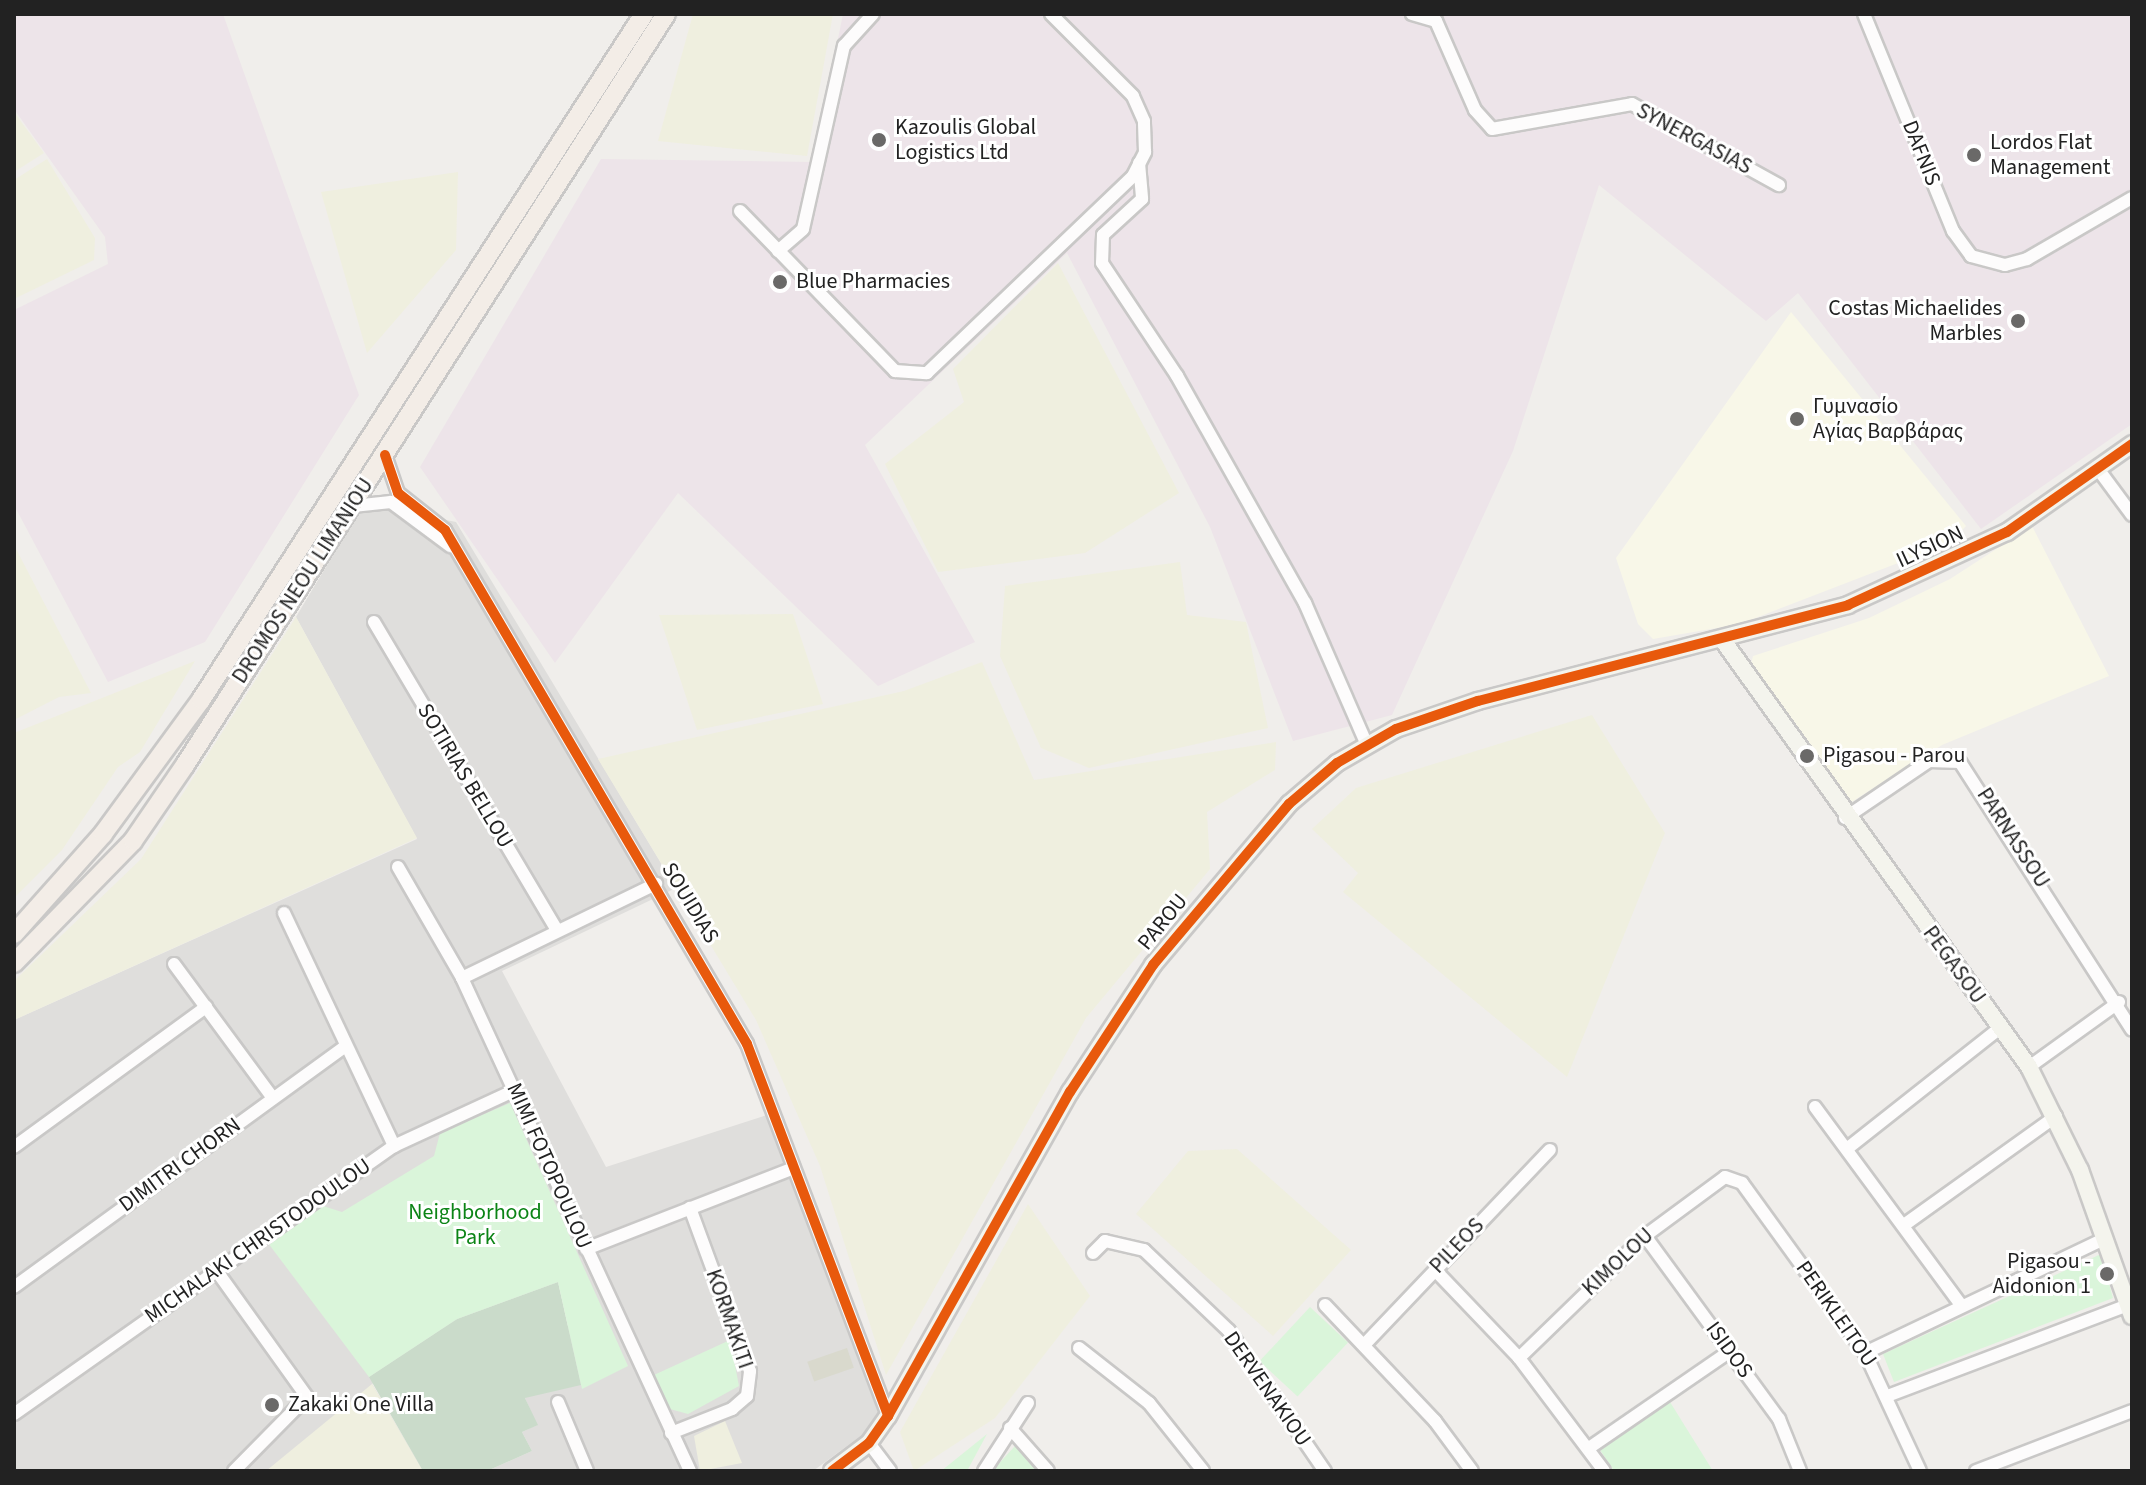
<!DOCTYPE html>
<meta charset="utf-8">
<style>
body{margin:0}
#map{position:relative;width:2146px;height:1485px;overflow:hidden;background:#f0eeeb;font-family:"Source Sans 3",sans-serif}
div>[style]{position:absolute}
[style*='--x']{left:calc(var(--x)*1px);top:calc(var(--y)*1px);width:calc(var(--w)*1px);rotate:calc(var(--a)*1deg)}
.residential>*{inset:0;background:#dfdedc}
.industrial>*{inset:0;background:#ede4e9}
.education>*{inset:0;background:#f8f7e8}
.construction>*{inset:0;background:#d9d9cd;transform-origin:0 0}
.farmland>*{inset:0;background:#efefdf}
.cemetery>*{inset:0;background:#cadbca}
.park>*{inset:0;background:#daf5da;transform-origin:0 0}
.roads{filter:drop-shadow(2px 0 #c9c8c7) drop-shadow(-2px 0 #c9c8c7) drop-shadow(0 2px #c9c8c7) drop-shadow(0 -2px #c9c8c7)}
.street>*{height:12px;margin:-6px;padding:0 6px;transform-origin:6px;border-radius:6px;background:#fdfcfc}
.secondary>*{height:16px;margin:-8px;padding:0 8px;transform-origin:8px;border-radius:8px;background:#f4f4ed}
.primary>*{height:18px;margin:-9px;padding:0 9px;transform-origin:9px;border-radius:9px;background:#f3ede7}
.cycleway>*{height:10px;margin:-5px;padding:0 5px;transform-origin:5px;border-radius:5px;background:#e8590c}
.dots>*{width:22px;height:22px;translate:-50% -50%;box-sizing:border-box;border:4px solid #fff;border-radius:50%}
span{translate:-50% -50%;white-space:nowrap;text-align:center;line-height:1.15;-webkit-text-stroke:6px #fff;paint-order:stroke}
.poi-label{font-size:22px;color:#222}
.left{translate:0 -50%;text-align:left}
.right{translate:-100% -50%;text-align:right}
.street-label{font-size:22px;color:#222}
.park-label{font-size:22px;color:#0c8416}
.frame{position:absolute;inset:0;border:16px solid #222;pointer-events:none}
</style>
<div id="map">
<div class="residential">
<div style="clip-path:polygon(364px 503px,456px 522px,676px 888px,502px 971px,606px 1167px,767px 1115px,882px 1420px,813px 1471px,487px 1471px,532px 1451px,522px 1432px,537px 1425px,525px 1398px,571px 1320px,558px 1282px,457px 1319px,372px 1384px,423px 1471px,14px 1471px,14px 1020px,417px 839px,296px 617px)"></div>
</div>
<div class="industrial">
<div style="clip-path:polygon(14px 14px,223px 14px,359px 395px,205px 642px,108px 682px,14px 505px,14px 310px,108px 264px,105px 237px,14px 109px)"></div>
<div style="clip-path:polygon(843px 14px,2132px 14px,2132px 424px,1981px 529px,1798px 293px,1766px 321px,1599px 185px,1513px 451px,1392px 715px,1293px 741px,1210px 527px,1067px 253px,865px 445px,975px 642px,878px 686px,678px 493px,555px 663px,420px 467px,601px 159px,813px 162px)"></div>
</div>
<div class="education">
<div style="clip-path:polygon(1791px 312px,1966px 526px,1950px 543px,1740px 624px,1653px 639px,1638px 624px,1616px 558px)"></div>
<div style="clip-path:polygon(2032px 526px,2109px 676px,1942px 745px,1842px 808px,1750px 668px,1753px 656px,1869px 618px,1950px 579px)"></div>
</div>
<div class="construction">
<div style="left:847px;top:1348px;width:21px;height:42px;rotate:71deg"></div>
</div>
<div class="farmland">
<div style="clip-path:polygon(693px 14px,833px 14px,807px 156px,658px 141px)"></div>
<div style="clip-path:polygon(14px 112px,44px 153px,14px 172px)"></div>
<div style="clip-path:polygon(47px 159px,95px 238px,94px 260px,14px 299px,14px 180px)"></div>
<div style="clip-path:polygon(458px 172px,456px 250px,367px 353px,321px 192px)"></div>
<div style="clip-path:polygon(1058px 263px,1179px 493px,1085px 553px,938px 572px,885px 464px,964px 402px,953px 369px)"></div>
<div style="clip-path:polygon(14px 545px,91px 693px,59px 697px,14px 720px)"></div>
<div style="clip-path:polygon(1180px 562px,1187px 615px,1246px 622px,1268px 728px,1089px 768px,1041px 748px,1000px 656px,1005px 586px)"></div>
<div style="clip-path:polygon(793px 614px,823px 704px,697px 730px,659px 615px)"></div>
<div style="clip-path:polygon(296px 617px,417px 838px,14px 1020px,14px 981px,141px 859px)"></div>
<div style="clip-path:polygon(195px 661px,140px 752px,118px 767px,62px 850px,14px 898px,14px 733px)"></div>
<div style="clip-path:polygon(982px 662px,1034px 780px,1276px 742px,1275px 770px,1207px 812px,1210px 869px,1086px 1018px,886px 1375px,820px 1166px,756px 1020px,598px 759px,904px 691px)"></div>
<div style="clip-path:polygon(1592px 715px,1665px 833px,1567px 1077px,1343px 892px,1358px 873px,1312px 829px,1356px 788px)"></div>
<div style="clip-path:polygon(1237px 1149px,1351px 1250px,1273px 1336px,1136px 1214px,1188px 1151px)"></div>
<div style="clip-path:polygon(1028px 1204px,1090px 1296px,995px 1418px,914px 1471px,900px 1432px)"></div>
<div style="clip-path:polygon(372px 1384px,423px 1471px,266px 1471px)"></div>
<div style="clip-path:polygon(725px 1421px,742px 1463px,700px 1471px,694px 1436px)"></div>
</div>
<div class="cemetery">
<div style="clip-path:polygon(558px 1282px,581px 1385px,525px 1398px,538px 1425px,522px 1432px,532px 1451px,487px 1471px,423px 1471px,369px 1377px,457px 1319px)"></div>
</div>
<div class="park">
<div style="clip-path:polygon(510px 1103px,628px 1366px,582px 1389px,558px 1282px,457px 1319px,369px 1377px,268px 1243px,323px 1206px,342px 1212px,434px 1156px,440px 1133px)"></div>
<div style="clip-path:polygon(2101px 1254px,2113px 1298px,1894px 1382px,1883px 1354px)"></div>
<div style="left:1310px;top:1307px;width:52px;height:74px;rotate:43deg"></div>
<div style="clip-path:polygon(730px 1340px,739px 1386px,688px 1414px,670px 1409px,654px 1375px)"></div>
<div style="clip-path:polygon(1670px 1402px,1713px 1471px,1614px 1471px,1600px 1450px)"></div>
<div style="clip-path:polygon(987px 1434px,967px 1471px,941px 1471px,956px 1459px)"></div>
<div style="clip-path:polygon(1015px 1446px,1039px 1471px,992px 1471px)"></div>
</div>
<div class="roads">
<div class="street">
<div style="--x:1412;--y:14;--w:25;--a:16"></div>
<div style="--x:1864;--y:14;--w:235;--a:67.7"></div>
<div style="--x:1953;--y:231;--w:31;--a:54"></div>
<div style="--x:1971;--y:256;--w:35;--a:15"></div>
<div style="--x:2005;--y:265;--w:23;--a:-15"></div>
<div style="--x:2027;--y:259;--w:121;--a:-30.2"></div>
<div style="--x:1436;--y:21;--w:97;--a:66.3"></div>
<div style="--x:1475;--y:110;--w:25;--a:48"></div>
<div style="--x:1492;--y:129;--w:142;--a:-10.1"></div>
<div style="--x:1632;--y:104;--w:168;--a:28.9"></div>
<div style="--x:1139;--y:163;--w:36;--a:85"></div>
<div style="--x:1142;--y:199;--w:53;--a:137.3"></div>
<div style="--x:1103;--y:235;--w:28;--a:92"></div>
<div style="--x:1102;--y:263;--w:136;--a:56.4"></div>
<div style="--x:1177;--y:376;--w:261;--a:60.6"></div>
<div style="--x:1305;--y:603;--w:155;--a:66.4"></div>
<div style="--x:740;--y:211;--w:223;--a:45.9"></div>
<div style="--x:895;--y:371;--w:32;--a:4"></div>
<div style="--x:927;--y:373;--w:285;--a:-43.7"></div>
<div style="--x:1133;--y:176;--w:27;--a:-63"></div>
<div style="--x:1145;--y:152;--w:31;--a:-92"></div>
<div style="--x:1144;--y:121;--w:27;--a:-114"></div>
<div style="--x:1133;--y:96;--w:116;--a:-135"></div>
<div style="--x:778;--y:251;--w:33;--a:-41"></div>
<div style="--x:803;--y:229;--w:188;--a:-77.4"></div>
<div style="--x:844;--y:46;--w:43;--a:-47.8"></div>
<div style="--x:385;--y:455;--w:40;--a:71.1"></div>
<div style="--x:398;--y:493;--w:60;--a:38.2"></div>
<div style="--x:445;--y:530;--w:596;--a:59.56"></div>
<div style="--x:747;--y:1044;--w:398;--a:69.2"></div>
<div style="--x:2098;--y:469;--w:57;--a:53.5"></div>
<div style="--x:353;--y:506;--w:38;--a:-6"></div>
<div style="--x:391;--y:502;--w:74;--a:36.7"></div>
<div style="--x:374;--y:622;--w:358;--a:59.3"></div>
<div style="--x:1845;--y:818;--w:102;--a:-34.2"></div>
<div style="--x:1929;--y:761;--w:31;--a:2"></div>
<div style="--x:1960;--y:762;--w:318;--a:57.3"></div>
<div style="--x:398;--y:867;--w:128;--a:60"></div>
<div style="--x:462;--y:978;--w:543;--a:65.18"></div>
<div style="--x:284;--y:913;--w:258;--a:64.7"></div>
<div style="--x:174;--y:964;--w:165;--a:53.6"></div>
<div style="--x:462;--y:978;--w:216;--a:-25.9"></div>
<div style="--x:2029;--y:1067;--w:111;--a:-35.8"></div>
<div style="--x:1815;--y:1107;--w:246;--a:53.6"></div>
<div style="--x:14;--y:1147;--w:238;--a:-36.1"></div>
<div style="--x:1848;--y:1148;--w:194;--a:-38.3"></div>
<div style="--x:1904;--y:1225;--w:187;--a:-35.6"></div>
<div style="--x:1645;--y:1236;--w:227;--a:53.8"></div>
<div style="--x:1779;--y:1419;--w:56;--a:68"></div>
<div style="--x:586;--y:1249;--w:223;--a:-21.3"></div>
<div style="--x:1093;--y:1253;--w:17;--a:-45"></div>
<div style="--x:1105;--y:1241;--w:40;--a:13"></div>
<div style="--x:1144;--y:1250;--w:117;--a:43.6"></div>
<div style="--x:1229;--y:1331;--w:170;--a:55.6"></div>
<div style="--x:216;--y:1270;--w:156;--a:54.4"></div>
<div style="--x:307;--y:1397;--w:104;--a:134.6"></div>
<div style="--x:1435;--y:1270;--w:122;--a:46.3"></div>
<div style="--x:1519;--y:1358;--w:141;--a:53"></div>
<div style="--x:14;--y:1287;--w:410;--a:-36"></div>
<div style="--x:1325;--y:1305;--w:160;--a:46.5"></div>
<div style="--x:1435;--y:1421;--w:62;--a:53.5"></div>
<div style="--x:1365;--y:1344;--w:268;--a:-46.4"></div>
<div style="--x:1079;--y:1348;--w:89;--a:38.2"></div>
<div style="--x:1149;--y:1403;--w:87;--a:51.5"></div>
<div style="--x:1865;--y:1353;--w:265;--a:-25.5"></div>
<div style="--x:1519;--y:1358;--w:175;--a:-44.1"></div>
<div style="--x:1645;--y:1236;--w:99;--a:-36.4"></div>
<div style="--x:1725;--y:1177;--w:18;--a:19"></div>
<div style="--x:1742;--y:1183;--w:210;--a:54.1"></div>
<div style="--x:1865;--y:1353;--w:130;--a:65"></div>
<div style="--x:1890;--y:1395;--w:254;--a:-20.7"></div>
<div style="--x:558;--y:1402;--w:75;--a:67.2"></div>
<div style="--x:14;--y:1414;--w:465;--a:-35.2"></div>
<div style="--x:394;--y:1146;--w:133;--a:-24.8"></div>
<div style="--x:1010;--y:1428;--w:57;--a:48.5"></div>
<div style="--x:671;--y:1433;--w:66;--a:-21.5"></div>
<div style="--x:732;--y:1409;--w:20;--a:-41"></div>
<div style="--x:747;--y:1396;--w:25;--a:-83"></div>
<div style="--x:750;--y:1371;--w:174;--a:-110.2"></div>
<div style="--x:869;--y:1443;--w:35;--a:53"></div>
<div style="--x:1589;--y:1448;--w:171;--a:-34.5"></div>
<div style="--x:984;--y:1471;--w:81;--a:-57.1"></div>
<div style="--x:1976;--y:1471;--w:167;--a:-21"></div>
</div>
<div class="secondary">
<div style="--x:1724;--y:642;--w:523;--a:54.33"></div>
<div style="--x:2029;--y:1067;--w:115;--a:63.7"></div>
<div style="--x:2080;--y:1170;--w:155;--a:70.4"></div>
<div style="--x:832;--y:1471;--w:46;--a:-37.1"></div>
<div style="--x:869;--y:1443;--w:33;--a:-55"></div>
<div style="--x:888;--y:1416;--w:372;--a:-60.7"></div>
<div style="--x:1070;--y:1092;--w:152;--a:-56.8"></div>
<div style="--x:1153;--y:965;--w:211;--a:-49.8"></div>
<div style="--x:1289;--y:804;--w:63;--a:-40.5"></div>
<div style="--x:1337;--y:763;--w:68;--a:-30"></div>
<div style="--x:1396;--y:729;--w:87;--a:-18.9"></div>
<div style="--x:1478;--y:701;--w:382;--a:-14.5"></div>
<div style="--x:1848;--y:605;--w:175;--a:-24.7"></div>
<div style="--x:2007;--y:532;--w:153;--a:-35.1"></div>
</div>
<div class="primary">
<div style="--x:14;--y:934;--w:134;--a:-48.3"></div>
<div style="--x:103;--y:834;--w:166;--a:-53.8"></div>
<div style="--x:201;--y:700;--w:817;--a:-57.15"></div>
<div style="--x:14;--y:963;--w:170;--a:-45.7"></div>
<div style="--x:133;--y:841;--w:92;--a:-55.6"></div>
<div style="--x:185;--y:765;--w:892;--a:-57.36"></div>
</div>
</div>
<div class="cycleway">
<div style="--x:385;--y:455;--w:40;--a:71.1"></div>
<div style="--x:398;--y:493;--w:60;--a:38.2"></div>
<div style="--x:445;--y:530;--w:596;--a:59.56"></div>
<div style="--x:747;--y:1044;--w:398;--a:69.2"></div>
<div style="--x:832;--y:1471;--w:46;--a:-37.1"></div>
<div style="--x:869;--y:1443;--w:33;--a:-55"></div>
<div style="--x:888;--y:1416;--w:372;--a:-60.7"></div>
<div style="--x:1070;--y:1092;--w:152;--a:-56.8"></div>
<div style="--x:1153;--y:965;--w:211;--a:-49.8"></div>
<div style="--x:1289;--y:804;--w:63;--a:-40.5"></div>
<div style="--x:1337;--y:763;--w:68;--a:-30"></div>
<div style="--x:1396;--y:729;--w:87;--a:-18.9"></div>
<div style="--x:1478;--y:701;--w:382;--a:-14.5"></div>
<div style="--x:1848;--y:605;--w:175;--a:-24.7"></div>
<div style="--x:2007;--y:532;--w:153;--a:-35.1"></div>
</div>
<div class="dots">
<div style="left:879px;top:140px;background:#6a6968"></div>
<div style="left:1974px;top:155px;background:#6a6968"></div>
<div style="left:780px;top:282px;background:#6a6968"></div>
<div style="left:2018px;top:321px;background:#6a6968"></div>
<div style="left:1797px;top:419px;background:#6a6968"></div>
<div style="left:1807px;top:756px;background:#6a6968"></div>
<div style="left:2107px;top:1274px;background:#6a6968"></div>
<div style="left:272px;top:1405px;background:#6a6968"></div>
</div>
<div class="poi-label">
<span class="left" style="left:895px;top:140px">Kazoulis Global<br>Logistics Ltd</span>
<span class="left" style="left:1990px;top:155px">Lordos Flat<br>Management</span>
<span class="left" style="left:796px;top:282px">Blue Pharmacies</span>
<span class="right" style="left:2002px;top:321px">Costas Michaelides<br>Marbles</span>
<span class="left" style="left:1813px;top:419px">Γυμνασίο<br>Αγίας Βαρβάρας</span>
<span class="left" style="left:1823px;top:756px">Pigasou - Parou</span>
<span class="right" style="left:2091px;top:1274px">Pigasou -<br>Aidonion 1</span>
<span class="left" style="left:288px;top:1405px">Zakaki One Villa</span>
</div>
<div class="street-label">
<span style="left:1694px;top:139px;rotate:28deg">SYNERGASIAS</span>
<span style="left:1921px;top:153px;rotate:68deg">DAFNIS</span>
<span style="left:1930px;top:547px;rotate:-25deg">ILYSION</span>
<span style="left:303px;top:581px;rotate:-57deg">DROMOS NEOU LIMANIOU</span>
<span style="left:465px;top:776px;rotate:59deg">SOTIRIAS BELLOU</span>
<span style="left:2013px;top:838px;rotate:57deg">PARNASSOU</span>
<span style="left:690px;top:903px;rotate:59deg">SOUIDIAS</span>
<span style="left:1163px;top:922px;rotate:-51deg">PAROU</span>
<span style="left:1954px;top:965px;rotate:54deg">PEGASOU</span>
<span style="left:180px;top:1165px;rotate:-36deg">DIMITRI CHORN</span>
<span style="left:549px;top:1166px;rotate:66deg">MIMI FOTOPOULOU</span>
<span style="left:258px;top:1241px;rotate:-35deg">MICHALAKI CHRISTODOULOU</span>
<span style="left:1457px;top:1246px;rotate:-46deg">PILEOS</span>
<span style="left:1618px;top:1262px;rotate:-43deg">KIMOLOU</span>
<span style="left:1836px;top:1314px;rotate:55deg">PERIKLEITOU</span>
<span style="left:729px;top:1319px;rotate:71deg">KORMAKITI</span>
<span style="left:1729px;top:1350px;rotate:54deg">ISIDOS</span>
<span style="left:1267px;top:1389px;rotate:55deg">DERVENAKIOU</span>
</div>
<div class="park-label">
<span style="left:475px;top:1225px">Neighborhood<br>Park</span>
</div>
<div class="frame"></div>
</div>
